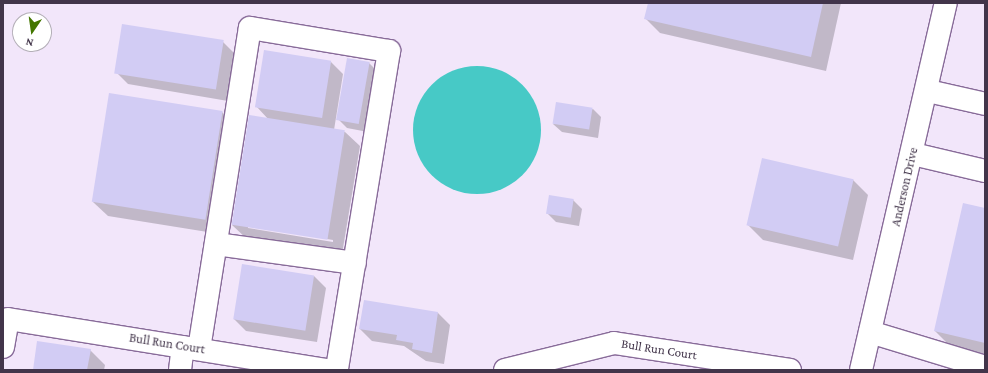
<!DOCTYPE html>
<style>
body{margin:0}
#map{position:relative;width:988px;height:373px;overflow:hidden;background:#f2e6fa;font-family:"Crimson Pro",serif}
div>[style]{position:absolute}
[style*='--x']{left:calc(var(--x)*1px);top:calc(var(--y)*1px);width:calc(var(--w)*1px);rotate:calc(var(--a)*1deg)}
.water>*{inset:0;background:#47c9c6}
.round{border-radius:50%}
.shadow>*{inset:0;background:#0003}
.building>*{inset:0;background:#d2ccf4;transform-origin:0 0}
.roads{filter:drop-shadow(1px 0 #886b99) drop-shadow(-1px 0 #886b99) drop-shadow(0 1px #886b99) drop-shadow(0 -1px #886b99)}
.minor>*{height:22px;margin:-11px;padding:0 11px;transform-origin:11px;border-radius:11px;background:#fff}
span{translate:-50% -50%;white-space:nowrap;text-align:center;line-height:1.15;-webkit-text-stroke:3px #fff;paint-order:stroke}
.street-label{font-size:13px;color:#42354a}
.frame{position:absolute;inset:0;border:4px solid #42354a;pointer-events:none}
.north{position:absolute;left:12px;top:12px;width:40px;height:40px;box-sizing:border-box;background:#fff;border:1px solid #b3aeb7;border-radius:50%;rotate:193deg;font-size:11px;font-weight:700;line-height:16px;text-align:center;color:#42354a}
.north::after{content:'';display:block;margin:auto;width:14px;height:18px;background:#437600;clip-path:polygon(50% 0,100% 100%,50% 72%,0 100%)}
</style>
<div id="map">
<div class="water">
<div class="round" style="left:413px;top:66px;width:128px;height:128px"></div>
</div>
<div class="shadow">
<div style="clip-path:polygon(649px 3px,841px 3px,826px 71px,660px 33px,645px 18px)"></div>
<div style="clip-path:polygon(223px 42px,235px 54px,228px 101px,128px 84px,116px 72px)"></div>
<div style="clip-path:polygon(evenodd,331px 62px,343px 74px,334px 130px,345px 132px,360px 146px,342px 254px,247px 239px,232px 225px,269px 120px,256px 106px,331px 62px,248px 226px,333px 240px,333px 242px,248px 228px,248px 226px)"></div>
<div style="clip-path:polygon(369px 63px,378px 72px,368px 132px,347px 128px,338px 119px)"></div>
<div style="clip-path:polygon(593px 109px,601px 117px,598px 138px,562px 132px,553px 124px)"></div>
<div style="clip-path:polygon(222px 112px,237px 127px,220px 234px,108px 216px,93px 202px)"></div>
<div style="clip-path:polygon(853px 180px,868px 195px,853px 260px,763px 240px,748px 225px)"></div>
<div style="clip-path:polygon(573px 200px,582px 209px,579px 226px,556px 222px,547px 213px)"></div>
<div style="clip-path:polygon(985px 210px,985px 354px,950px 346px,935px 331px)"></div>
<div style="clip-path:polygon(314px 276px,326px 288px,317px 342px,246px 331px,234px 319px)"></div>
<div style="clip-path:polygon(438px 313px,450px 325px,444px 364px,426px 361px,404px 346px,372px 341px,360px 329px)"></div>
<div style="clip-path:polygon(90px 350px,105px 365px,104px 370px,34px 370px)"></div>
</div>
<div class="building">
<div style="clip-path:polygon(648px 3px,823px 3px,811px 57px,644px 19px)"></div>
<div style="left:122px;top:24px;width:103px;height:50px;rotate:9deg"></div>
<div style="left:264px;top:50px;width:68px;height:58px;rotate:9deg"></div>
<div style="left:347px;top:58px;width:23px;height:63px;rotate:10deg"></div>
<div style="left:109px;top:93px;width:115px;height:110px;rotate:9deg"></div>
<div style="left:556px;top:102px;width:37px;height:22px;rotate:9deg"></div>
<div style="left:249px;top:115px;width:97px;height:111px;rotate:9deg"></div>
<div style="left:762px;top:158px;width:94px;height:69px;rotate:13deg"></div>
<div style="left:549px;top:195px;width:25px;height:19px;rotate:9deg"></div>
<div style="clip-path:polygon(963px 203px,985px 208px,985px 343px,934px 331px)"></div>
<div style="left:242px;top:264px;width:73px;height:56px;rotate:9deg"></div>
<div style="clip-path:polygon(364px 300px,438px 312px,432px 353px,412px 349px,413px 343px,396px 340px,397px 335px,359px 329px)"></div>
<div style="clip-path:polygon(37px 341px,91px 349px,87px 370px,33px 370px)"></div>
</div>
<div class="roads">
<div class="minor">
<div style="--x:928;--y:91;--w:58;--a:12.8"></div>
<div style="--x:913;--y:154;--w:74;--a:13.3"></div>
<div style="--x:216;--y:244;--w:140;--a:7.8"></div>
<div style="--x:870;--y:332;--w:120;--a:16.9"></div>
<div style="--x:3;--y:347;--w:28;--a:-80"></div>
<div style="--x:8;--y:319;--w:323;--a:9.1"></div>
<div style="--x:199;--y:349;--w:325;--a:-81"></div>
<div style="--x:250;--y:28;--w:141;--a:9.4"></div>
<div style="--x:389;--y:51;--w:323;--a:99.3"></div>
<div style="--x:180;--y:370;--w:23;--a:-83"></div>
<div style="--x:505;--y:370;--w:112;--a:-13.9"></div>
<div style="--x:614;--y:343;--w:178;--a:8.7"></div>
<div style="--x:861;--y:370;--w:377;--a:-77"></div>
</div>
</div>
<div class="street-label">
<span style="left:905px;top:187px;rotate:-77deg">Anderson Drive</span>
<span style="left:167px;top:344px;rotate:9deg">Bull Run Court</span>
<span style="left:659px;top:350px;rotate:9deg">Bull Run Court</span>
</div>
<div class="frame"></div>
<div class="north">N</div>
</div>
